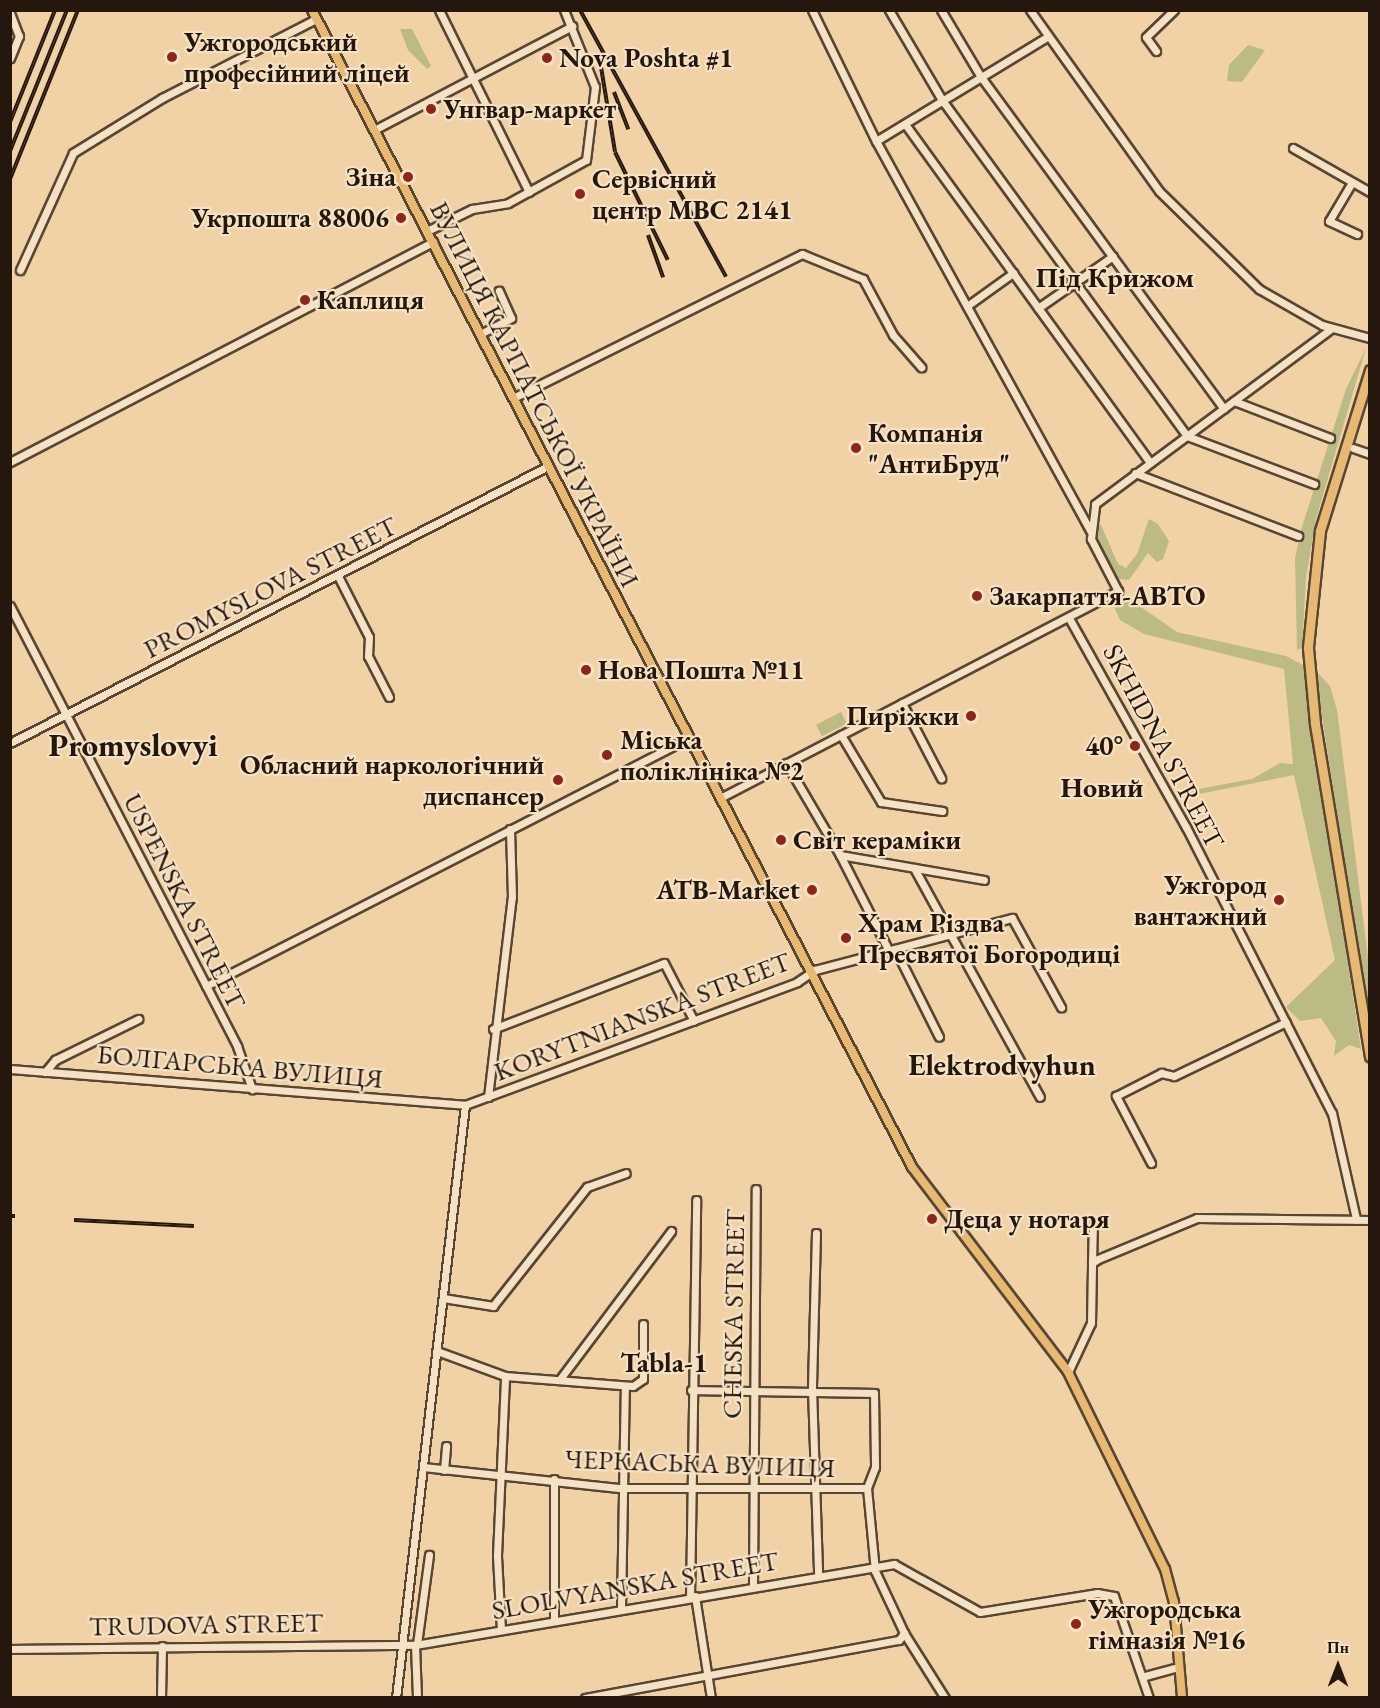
<!DOCTYPE html>
<meta charset="utf-8">
<style>
body{margin:0}
#map{position:relative;width:1380px;height:1708px;overflow:hidden;background:#f0d2a6;font-family:"EB Garamond",serif}
div>[style]{position:absolute}
[style*='--x']{left:calc(var(--x)*1px);top:calc(var(--y)*1px);width:calc(var(--w)*1px);rotate:calc(var(--a)*1deg)}
.green>*{inset:0;background:#bcbb85;transform-origin:0 0}
.roads{filter:drop-shadow(2px 0 #584633) drop-shadow(-2px 0 #584633) drop-shadow(0 2px #584633) drop-shadow(0 -2px #584633)}
.minor>*{height:7px;margin:-3.5px;padding:0 3.5px;transform-origin:3.5px;border-radius:3.5px;background:#f5e2c5}
.major>*{height:8px;margin:-4px;padding:0 4px;transform-origin:4px;border-radius:4px;background:#e8b973}
.highway>*{height:9px;margin:-4.5px;padding:0 4.5px;transform-origin:4.5px;border-radius:4.5px;background:#e8b973}
.rail>*{height:4px;margin-top:-2px;transform-origin:0;background:repeating-linear-gradient(90deg,#f5e2c5 0 4.5px,#25170d 0 9px);box-sizing:border-box;border-block:2px solid #25170d}
.dots>*{width:16px;height:16px;translate:-50% -50%;box-sizing:border-box;border:3px solid #f5e2c5;border-radius:50%}
span{translate:-50% -50%;white-space:nowrap;text-align:center;line-height:1.15;-webkit-text-stroke:4.5px #f5e2c5;paint-order:stroke}
.poi-label{font-size:27px;color:#25170d;font-weight:700}
.left{translate:0 -50%;text-align:left}
.right{translate:-100% -50%;text-align:right}
.street-label{font-size:27px;color:#25170d}
.neighbourhood-label{font-size:28px;color:#25170d;font-weight:700}
.quarter-label{font-size:30px;color:#25170d;font-weight:700}
.district-label{font-size:33px;color:#25170d;font-weight:700}
.frame{position:absolute;inset:0;border:12px solid #25170d;pointer-events:none}
.north{position:absolute;left:1308px;top:1636px;width:60px;height:60px;-webkit-text-stroke:4px #f5e2c5;paint-order:stroke;rotate:0deg;font-size:16px;font-weight:700;line-height:24px;text-align:center;color:#25170d}
.north::after{content:'';display:block;margin:auto;width:21px;height:27px;background:#25170d;clip-path:polygon(50% 0,100% 100%,50% 72%,0 100%)}
</style>
<div id="map">
<div class="green">
<div style="clip-path:polygon(400px 29px,412px 29px,431px 66px,427px 69px,408px 50px)"></div>
<div style="clip-path:polygon(1248px 45px,1265px 50px,1242px 82px,1227px 81px,1229px 65px)"></div>
<div style="clip-path:polygon(1366px 348px,1316px 519px,1306px 577px,1302px 648px,1297px 650px,1295px 558px,1301px 530px,1346px 389px)"></div>
<div style="clip-path:polygon(1149px 519px,1158px 524px,1169px 541px,1163px 559px,1157px 562px,1148px 553px,1129px 580px,1119px 579px,1101px 552px,1095px 523px,1101px 525px,1118px 564px,1126px 568px,1137px 554px)"></div>
<div style="clip-path:polygon(1125px 596px,1177px 632px,1286px 656px,1303px 665px,1361px 1049px,1349px 1045px,1334px 1056px,1336px 1041px,1321px 1018px,1300px 1021px,1286px 1007px,1335px 960px,1294px 775px,1184px 797px,1182px 792px,1252px 779px,1280px 763px,1293px 764px,1284px 669px,1144px 634px,1120px 620px,1113px 604px)"></div>
<div style="clip-path:polygon(1315px 670px,1330px 686px,1337px 710px,1369px 966px,1369px 1023px)"></div>
<div style="left:841px;top:712px;width:13px;height:28px;rotate:63deg"></div>
</div>
<div class="roads">
<div class="minor">
<div style="--x:439;--y:10;--w:203;--a:63.7"></div>
<div style="--x:812;--y:10;--w:146;--a:64"></div>
<div style="--x:876;--y:141;--w:445;--a:61.2"></div>
<div style="--x:889;--y:10;--w:104;--a:59.5"></div>
<div style="--x:942;--y:100;--w:416;--a:53.9"></div>
<div style="--x:1187;--y:436;--w:136;--a:20.7"></div>
<div style="--x:941;--y:10;--w:78;--a:59.2"></div>
<div style="--x:981;--y:77;--w:411;--a:53.8"></div>
<div style="--x:1030;--y:10;--w:222;--a:54.5"></div>
<div style="--x:1159;--y:191;--w:140;--a:44.4"></div>
<div style="--x:1259;--y:289;--w:73;--a:29.7"></div>
<div style="--x:1322;--y:325;--w:50;--a:15.2"></div>
<div style="--x:10;--y:13;--w:25;--a:69"></div>
<div style="--x:19;--y:36;--w:24;--a:112"></div>
<div style="--x:1156;--y:51;--w:17;--a:-126"></div>
<div style="--x:1146;--y:37;--w:39;--a:-44"></div>
<div style="--x:905;--y:124;--w:418;--a:54.1"></div>
<div style="--x:374;--y:130;--w:224;--a:-27.7"></div>
<div style="--x:876;--y:141;--w:200;--a:-31.3"></div>
<div style="--x:1293;--y:148;--w:89;--a:29.7"></div>
<div style="--x:1351;--y:184;--w:43;--a:120.7"></div>
<div style="--x:1329;--y:221;--w:31;--a:25"></div>
<div style="--x:427;--y:231;--w:50;--a:-26.1"></div>
<div style="--x:472;--y:209;--w:36;--a:-9"></div>
<div style="--x:508;--y:203;--w:89;--a:-28.9"></div>
<div style="--x:586;--y:160;--w:74;--a:-83"></div>
<div style="--x:595;--y:87;--w:83;--a:-111.9"></div>
<div style="--x:20;--y:270;--w:128;--a:-65.6"></div>
<div style="--x:73;--y:153;--w:105;--a:-31.7"></div>
<div style="--x:162;--y:98;--w:173;--a:-27.2"></div>
<div style="--x:967;--y:306;--w:57;--a:-35.7"></div>
<div style="--x:1038;--y:308;--w:91;--a:-34.7"></div>
<div style="--x:480;--y:334;--w:35;--a:-27"></div>
<div style="--x:511;--y:318;--w:30;--a:-114"></div>
<div style="--x:513;--y:398;--w:323;--a:-26.5"></div>
<div style="--x:802;--y:254;--w:66;--a:22.3"></div>
<div style="--x:863;--y:279;--w:64;--a:61.8"></div>
<div style="--x:893;--y:335;--w:43;--a:48.8"></div>
<div style="--x:1234;--y:401;--w:103;--a:21.1"></div>
<div style="--x:1353;--y:448;--w:18;--a:19"></div>
<div style="--x:10;--y:462;--w:477;--a:-27.5"></div>
<div style="--x:1135;--y:473;--w:175;--a:21.1"></div>
<div style="--x:338;--y:576;--w:68;--a:63.1"></div>
<div style="--x:369;--y:637;--w:19;--a:93"></div>
<div style="--x:368;--y:656;--w:46;--a:62.9"></div>
<div style="--x:10;--y:606;--w:495;--a:62.7"></div>
<div style="--x:237;--y:1046;--w:46;--a:70.8"></div>
<div style="--x:1069;--y:618;--w:240;--a:60.8"></div>
<div style="--x:1186;--y:827;--w:321;--a:63"></div>
<div style="--x:1332;--y:1113;--w:109;--a:77.2"></div>
<div style="--x:902;--y:703;--w:85;--a:62.5"></div>
<div style="--x:841;--y:735;--w:78;--a:59.2"></div>
<div style="--x:881;--y:802;--w:62;--a:8.4"></div>
<div style="--x:10;--y:743;--w:605;--a:-27.24"></div>
<div style="--x:786;--y:763;--w:107;--a:59.6"></div>
<div style="--x:840;--y:855;--w:146;--a:9.8"></div>
<div style="--x:720;--y:798;--w:449;--a:-27.5"></div>
<div style="--x:1118;--y:591;--w:59;--a:-117.4"></div>
<div style="--x:1091;--y:539;--w:35;--a:-83"></div>
<div style="--x:1095;--y:504;--w:294;--a:-36.6"></div>
<div style="--x:840;--y:855;--w:108;--a:63"></div>
<div style="--x:914;--y:868;--w:261;--a:61.2"></div>
<div style="--x:895;--y:949;--w:98;--a:63.4"></div>
<div style="--x:206;--y:986;--w:543;--a:-27.18"></div>
<div style="--x:493;--y:1029;--w:183;--a:-21.1"></div>
<div style="--x:664;--y:963;--w:65;--a:62.7"></div>
<div style="--x:10;--y:1069;--w:456;--a:4.5"></div>
<div style="--x:465;--y:1105;--w:354;--a:-20.3"></div>
<div style="--x:797;--y:982;--w:22;--a:-34"></div>
<div style="--x:815;--y:970;--w:204;--a:-14.8"></div>
<div style="--x:1012;--y:918;--w:102;--a:61.2"></div>
<div style="--x:45;--y:1072;--w:16;--a:-50"></div>
<div style="--x:55;--y:1060;--w:93;--a:-26.3"></div>
<div style="--x:488;--y:1097;--w:201;--a:-83.2"></div>
<div style="--x:512;--y:897;--w:68;--a:-91.7"></div>
<div style="--x:1151;--y:1163;--w:76;--a:-117.6"></div>
<div style="--x:1116;--y:1096;--w:51;--a:-27.1"></div>
<div style="--x:1161;--y:1073;--w:13;--a:13"></div>
<div style="--x:1174;--y:1076;--w:124;--a:-25.7"></div>
<div style="--x:816;--y:1233;--w:156;--a:91.5"></div>
<div style="--x:812;--y:1389;--w:185;--a:88.1"></div>
<div style="--x:1092;--y:1263;--w:40;--a:-88.6"></div>
<div style="--x:443;--y:1298;--w:51;--a:9.1"></div>
<div style="--x:493;--y:1306;--w:152;--a:-51.7"></div>
<div style="--x:587;--y:1187;--w:41;--a:-19.7"></div>
<div style="--x:437;--y:1351;--w:72;--a:20.2"></div>
<div style="--x:505;--y:1376;--w:128;--a:4.5"></div>
<div style="--x:633;--y:1386;--w:12;--a:-35"></div>
<div style="--x:643;--y:1379;--w:55;--a:-90"></div>
<div style="--x:1068;--y:1372;--w:54;--a:-64.9"></div>
<div style="--x:1091;--y:1323;--w:60;--a:-89"></div>
<div style="--x:1092;--y:1263;--w:7;--a:-34"></div>
<div style="--x:1098;--y:1259;--w:107;--a:-22.5"></div>
<div style="--x:1197;--y:1218;--w:173;--a:0.7"></div>
<div style="--x:560;--y:1379;--w:185;--a:-53.1"></div>
<div style="--x:691;--y:1390;--w:183;--a:0.9"></div>
<div style="--x:874;--y:1393;--w:74;--a:89.2"></div>
<div style="--x:875;--y:1467;--w:22;--a:111"></div>
<div style="--x:867;--y:1488;--w:83;--a:84.5"></div>
<div style="--x:875;--y:1571;--w:68;--a:64.9"></div>
<div style="--x:904;--y:1633;--w:77;--a:57.8"></div>
<div style="--x:423;--y:1467;--w:199;--a:6.1"></div>
<div style="--x:621;--y:1488;--w:246;--a:0"></div>
<div style="--x:444;--y:1470;--w:24;--a:-85"></div>
<div style="--x:554;--y:1479;--w:141;--a:90"></div>
<div style="--x:753;--y:1585;--w:396;--a:-89.6"></div>
<div style="--x:695;--y:1596;--w:103;--a:81.1"></div>
<div style="--x:690;--y:1597;--w:397;--a:-89.1"></div>
<div style="--x:621;--y:1608;--w:221;--a:-89"></div>
<div style="--x:501;--y:1630;--w:75;--a:-93.1"></div>
<div style="--x:497;--y:1555;--w:179;--a:-87.4"></div>
<div style="--x:417;--y:1644;--w:90;--a:-82.3"></div>
<div style="--x:415;--y:1645;--w:53;--a:87.8"></div>
<div style="--x:10;--y:1649;--w:405;--a:-0.6"></div>
<div style="--x:415;--y:1645;--w:486;--a:-9.6"></div>
<div style="--x:894;--y:1564;--w:98;--a:29.2"></div>
<div style="--x:980;--y:1612;--w:119;--a:-9.2"></div>
<div style="--x:1097;--y:1593;--w:17;--a:10"></div>
<div style="--x:1114;--y:1596;--w:108;--a:71.1"></div>
<div style="--x:1145;--y:1676;--w:31;--a:-15"></div>
<div style="--x:161;--y:1698;--w:52;--a:-88.9"></div>
<div style="--x:396;--y:1698;--w:597;--a:-83.36"></div>
<div style="--x:585;--y:1698;--w:319;--a:-10.5"></div>
<div style="--x:899;--y:1640;--w:9;--a:-54"></div>
</div>
<div class="major">
<div style="--x:312;--y:10;--w:1303;--a:62.59"></div>
<div style="--x:912;--y:1167;--w:258;--a:52.7"></div>
<div style="--x:1068;--y:1372;--w:220;--a:63.8"></div>
<div style="--x:1165;--y:1569;--w:34;--a:75"></div>
<div style="--x:1174;--y:1602;--w:96;--a:85.2"></div>
</div>
<div class="highway">
<div style="--x:1370;--y:370;--w:169;--a:107.3"></div>
<div style="--x:1320;--y:531;--w:118;--a:95.9"></div>
<div style="--x:1308;--y:648;--w:76;--a:84.7"></div>
<div style="--x:1315;--y:724;--w:337;--a:80.6"></div>
</div>
</div>
<div class="rail">
<div style="--x:580;--y:10;--w:304;--a:61.3"></div>
<div style="--x:600;--y:61;--w:92;--a:80.6"></div>
<div style="--x:615;--y:152;--w:120;--a:63.9"></div>
<div style="--x:614;--y:92;--w:40;--a:69"></div>
<div style="--x:10;--y:122;--w:121;--a:-68.1"></div>
<div style="--x:10;--y:151;--w:152;--a:-68"></div>
<div style="--x:10;--y:179;--w:182;--a:-68.1"></div>
<div style="--x:648;--y:235;--w:45;--a:70.3"></div>
<div style="--x:10;--y:1216;--w:5;--a:0"></div>
<div style="--x:74;--y:1220;--w:120;--a:2.9"></div>
</div>
<div class="dots">
<div style="left:172px;top:57px;background:#8f2418"></div>
<div style="left:547px;top:58px;background:#8f2418"></div>
<div style="left:431px;top:109px;background:#8f2418"></div>
<div style="left:408px;top:177px;background:#8f2418"></div>
<div style="left:580px;top:194px;background:#8f2418"></div>
<div style="left:401px;top:218px;background:#8f2418"></div>
<div style="left:305px;top:300px;background:#8f2418"></div>
<div style="left:856px;top:448px;background:#8f2418"></div>
<div style="left:977px;top:596px;background:#8f2418"></div>
<div style="left:586px;top:670px;background:#8f2418"></div>
<div style="left:971px;top:716px;background:#8f2418"></div>
<div style="left:1135px;top:746px;background:#8f2418"></div>
<div style="left:607px;top:755px;background:#8f2418"></div>
<div style="left:558px;top:780px;background:#8f2418"></div>
<div style="left:781px;top:840px;background:#8f2418"></div>
<div style="left:812px;top:890px;background:#8f2418"></div>
<div style="left:1279px;top:900px;background:#8f2418"></div>
<div style="left:846px;top:938px;background:#8f2418"></div>
<div style="left:932px;top:1219px;background:#8f2418"></div>
<div style="left:1076px;top:1624px;background:#8f2418"></div>
</div>
<div class="poi-label">
<span class="left" style="left:184px;top:57px">Ужгородський<br>професійний ліцей</span>
<span class="left" style="left:559px;top:58px">Nova Poshta #1</span>
<span class="left" style="left:443px;top:109px">Унгвар-маркет</span>
<span class="right" style="left:396px;top:177px">Зіна</span>
<span class="left" style="left:592px;top:194px">Сервісний<br>центр МВС 2141</span>
<span class="right" style="left:389px;top:218px">Укрпошта 88006</span>
<span class="left" style="left:317px;top:300px">Каплиця</span>
<span class="left" style="left:868px;top:448px">Компанія<br>"АнтиБруд"</span>
<span class="left" style="left:989px;top:596px">Закарпаття-АВТО</span>
<span class="left" style="left:598px;top:670px">Нова Пошта №11</span>
<span class="right" style="left:959px;top:716px">Пиріжки</span>
<span class="left" style="left:620px;top:755px">Міська<br>поліклініка №2</span>
<span class="right" style="left:1123px;top:746px">40°</span>
<span class="right" style="left:544px;top:780px">Обласний наркологічний<br>диспансер</span>
<span class="left" style="left:793px;top:840px">Світ кераміки</span>
<span class="right" style="left:1267px;top:900px">Ужгород<br>вантажний</span>
<span class="right" style="left:800px;top:890px">ATB-Market</span>
<span class="left" style="left:858px;top:938px">Храм Різдва<br>Пресвятої Богородиці</span>
<span class="left" style="left:944px;top:1219px">Деца у нотаря</span>
<span class="left" style="left:1088px;top:1624px">Ужгородська<br>гімназія №16</span>
</div>
<div class="street-label">
<span style="left:535px;top:394px;rotate:63deg">ВУЛИЦЯ КАРПАТСЬКОЇ УКРАЇНИ</span>
<span style="left:270px;top:587px;rotate:-27deg">PROMYSLOVA STREET</span>
<span style="left:1164px;top:746px;rotate:62deg">SKHIDNA STREET</span>
<span style="left:185px;top:901px;rotate:63deg">USPENSKA STREET</span>
<span style="left:642px;top:1016px;rotate:-21deg">KORYTNIANSKA STREET</span>
<span style="left:240px;top:1066px;rotate:5deg">БОЛГАРСЬКА ВУЛИЦЯ</span>
<span style="left:733px;top:1314px;rotate:-89deg">CHESKA STREET</span>
<span style="left:700px;top:1463px;rotate:2deg">ЧЕРКАСЬКА ВУЛИЦЯ</span>
<span style="left:635px;top:1585px;rotate:-10deg">SLOLVYANSKA STREET</span>
<span style="left:206px;top:1624px;rotate:-1deg">TRUDOVA STREET</span>
</div>
<div class="neighbourhood-label">
<span style="left:1115px;top:277px">Під Крижом</span>
<span style="left:1102px;top:787px">Новий</span>
<span style="left:664px;top:1362px">Tabla-1</span>
</div>
<div class="quarter-label">
<span style="left:1002px;top:1065px">Elektrodvyhun</span>
</div>
<div class="district-label">
<span style="left:133px;top:745px">Promyslovyi</span>
</div>
<div class="frame"></div>
<div class="north">Пн</div>
</div>
